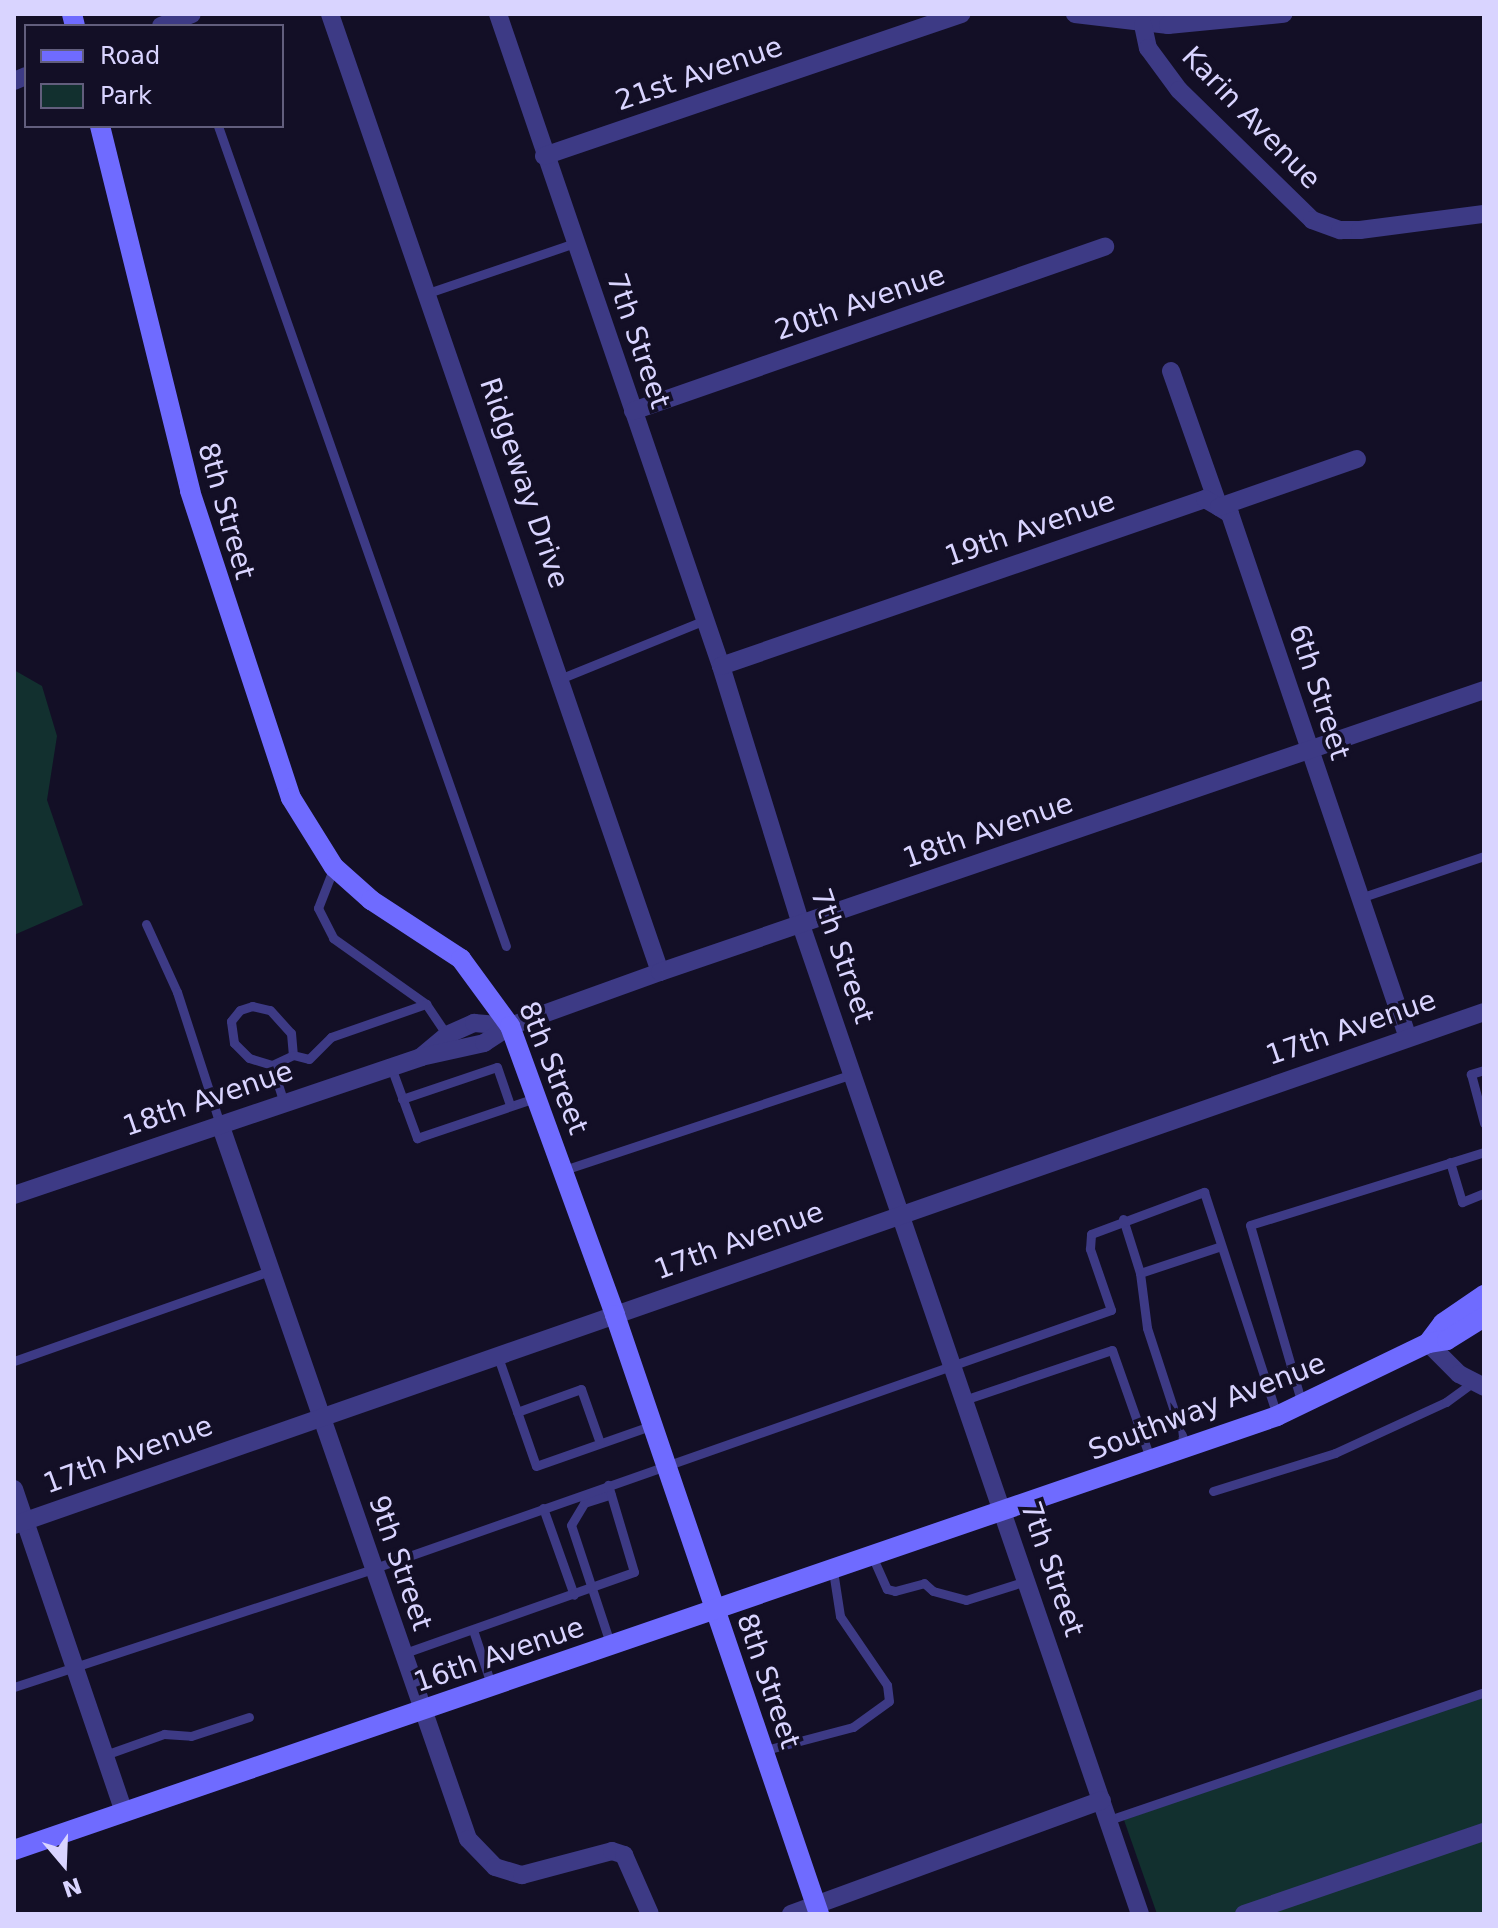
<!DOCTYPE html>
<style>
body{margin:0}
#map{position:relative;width:1498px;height:1928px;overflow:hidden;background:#130f26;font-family:"DejaVu Sans",sans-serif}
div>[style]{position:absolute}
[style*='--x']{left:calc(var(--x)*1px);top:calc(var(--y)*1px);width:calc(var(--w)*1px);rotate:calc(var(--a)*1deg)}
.green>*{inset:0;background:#12302f}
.service>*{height:9px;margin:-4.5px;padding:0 4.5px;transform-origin:4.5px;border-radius:4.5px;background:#3d3a85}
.minor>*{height:18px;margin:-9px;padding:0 9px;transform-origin:9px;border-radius:9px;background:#3d3a85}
.secondary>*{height:20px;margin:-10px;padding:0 10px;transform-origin:10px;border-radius:10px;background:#6f6bff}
span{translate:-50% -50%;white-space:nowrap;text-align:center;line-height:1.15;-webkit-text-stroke:7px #130f26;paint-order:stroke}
.street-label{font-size:28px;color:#d9d4ff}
.frame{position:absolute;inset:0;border:16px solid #d9d4ff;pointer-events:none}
.legend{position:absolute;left:24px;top:24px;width:260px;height:104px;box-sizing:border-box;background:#130f26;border:2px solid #625e7d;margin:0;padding:10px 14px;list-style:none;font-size:24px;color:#d9d4ff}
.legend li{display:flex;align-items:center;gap:16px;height:40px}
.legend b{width:40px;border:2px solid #625e7d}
.north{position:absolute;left:24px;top:1824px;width:80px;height:80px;-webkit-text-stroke:6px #130f26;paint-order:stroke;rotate:161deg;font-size:22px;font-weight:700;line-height:32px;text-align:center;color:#d9d4ff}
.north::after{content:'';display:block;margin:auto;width:28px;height:36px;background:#d9d4ff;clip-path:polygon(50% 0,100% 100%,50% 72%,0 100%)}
</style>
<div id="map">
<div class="green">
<div style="clip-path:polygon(14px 670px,42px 686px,57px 736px,47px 800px,83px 905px,14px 935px)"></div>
<div style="clip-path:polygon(1484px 1692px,1484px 1914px,1157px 1914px,1124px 1820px)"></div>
</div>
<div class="service">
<div style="--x:218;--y:126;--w:869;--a:70.65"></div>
<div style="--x:428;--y:293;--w:155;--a:-18.8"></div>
<div style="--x:562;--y:678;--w:154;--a:-22.1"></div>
<div style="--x:334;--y:867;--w:44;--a:111.3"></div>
<div style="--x:318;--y:908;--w:34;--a:63"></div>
<div style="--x:333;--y:938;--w:114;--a:35.4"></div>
<div style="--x:426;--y:1004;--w:37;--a:56"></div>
<div style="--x:1360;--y:898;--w:131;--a:-18.7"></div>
<div style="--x:146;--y:924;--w:75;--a:65.5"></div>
<div style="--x:177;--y:992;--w:139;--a:72"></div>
<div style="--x:272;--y:1065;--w:23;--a:-25"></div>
<div style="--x:391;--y:1067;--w:76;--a:69.9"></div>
<div style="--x:417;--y:1138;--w:128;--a:-18.7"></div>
<div style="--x:1484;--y:1070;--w:14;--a:163"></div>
<div style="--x:1471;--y:1074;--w:51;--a:75.1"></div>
<div style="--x:402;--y:1099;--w:100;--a:-18.6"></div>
<div style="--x:497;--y:1067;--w:40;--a:71.1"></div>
<div style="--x:284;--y:1103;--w:40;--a:-108"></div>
<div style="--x:272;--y:1065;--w:24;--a:-163"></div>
<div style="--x:249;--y:1058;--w:21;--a:-135"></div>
<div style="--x:234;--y:1043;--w:22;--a:-98"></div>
<div style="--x:231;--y:1021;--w:14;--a:-51"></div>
<div style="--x:240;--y:1010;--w:13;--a:-18"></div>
<div style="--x:252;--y:1006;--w:18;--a:13"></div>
<div style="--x:270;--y:1010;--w:31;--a:48"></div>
<div style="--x:291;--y:1033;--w:22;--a:85"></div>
<div style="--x:293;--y:1055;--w:16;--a:14"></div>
<div style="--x:309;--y:1059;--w:31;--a:-45"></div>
<div style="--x:331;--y:1037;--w:101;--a:-19.2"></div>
<div style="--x:1450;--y:1162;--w:42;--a:73.3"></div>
<div style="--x:1462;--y:1202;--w:24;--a:-22"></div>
<div style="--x:564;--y:1170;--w:304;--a:-18.4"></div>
<div style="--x:1123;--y:1219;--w:57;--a:72.5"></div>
<div style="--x:1140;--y:1273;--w:85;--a:-18.4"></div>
<div style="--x:1140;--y:1273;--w:55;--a:82.7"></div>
<div style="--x:1147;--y:1328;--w:125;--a:71.9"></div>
<div style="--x:498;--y:1357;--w:115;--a:70.8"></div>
<div style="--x:536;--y:1466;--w:124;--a:-19.3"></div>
<div style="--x:14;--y:1361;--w:271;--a:-19.4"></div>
<div style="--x:964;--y:1400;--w:156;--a:-18.7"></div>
<div style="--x:1112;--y:1350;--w:118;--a:70.6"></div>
<div style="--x:1302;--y:1404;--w:186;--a:-106.2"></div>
<div style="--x:1250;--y:1225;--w:245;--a:-17.3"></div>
<div style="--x:517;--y:1412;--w:68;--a:-19.8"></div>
<div style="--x:581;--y:1389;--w:57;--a:70.6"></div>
<div style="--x:1213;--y:1491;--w:128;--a:-17.3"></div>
<div style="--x:1335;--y:1453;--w:122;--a:-24.7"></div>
<div style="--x:1446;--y:1402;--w:32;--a:-36"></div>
<div style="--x:543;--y:1508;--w:92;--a:70.4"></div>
<div style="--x:873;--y:1558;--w:34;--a:66"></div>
<div style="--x:887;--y:1589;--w:8;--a:14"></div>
<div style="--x:895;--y:1591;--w:30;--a:-15"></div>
<div style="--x:924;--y:1583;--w:12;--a:42"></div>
<div style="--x:933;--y:1591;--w:34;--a:15"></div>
<div style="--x:966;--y:1600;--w:63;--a:-17.6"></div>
<div style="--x:473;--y:1630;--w:60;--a:71.6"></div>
<div style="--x:611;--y:1646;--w:127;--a:-108.3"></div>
<div style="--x:571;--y:1525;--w:26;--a:-59"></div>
<div style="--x:584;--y:1503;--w:28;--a:-18"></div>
<div style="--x:402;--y:1654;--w:246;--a:-19.5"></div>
<div style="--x:634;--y:1572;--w:91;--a:-106.6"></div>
<div style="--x:14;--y:1687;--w:377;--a:-18.2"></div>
<div style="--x:372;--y:1569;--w:783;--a:-19.31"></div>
<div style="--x:1111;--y:1310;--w:65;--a:-109"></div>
<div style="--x:1090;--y:1249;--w:15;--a:-86"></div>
<div style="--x:1091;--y:1234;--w:121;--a:-20.4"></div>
<div style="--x:1204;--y:1192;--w:236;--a:71.9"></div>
<div style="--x:762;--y:1751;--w:94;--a:-14.8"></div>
<div style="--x:853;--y:1727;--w:44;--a:-35.8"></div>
<div style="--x:889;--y:1701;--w:16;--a:-97"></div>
<div style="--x:887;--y:1685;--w:83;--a:-124.3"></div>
<div style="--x:840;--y:1616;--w:46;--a:-98.8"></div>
<div style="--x:105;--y:1755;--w:63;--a:-19.6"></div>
<div style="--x:164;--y:1734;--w:27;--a:4"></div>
<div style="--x:191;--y:1736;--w:61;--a:-18.1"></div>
<div style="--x:1109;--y:1820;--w:396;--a:-18.8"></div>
</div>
<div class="minor">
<div style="--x:330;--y:14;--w:1013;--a:70.99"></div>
<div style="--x:498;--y:14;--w:689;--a:71.12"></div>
<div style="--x:721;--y:666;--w:271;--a:72.8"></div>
<div style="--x:801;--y:925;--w:1045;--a:71.08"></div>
<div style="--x:1075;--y:14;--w:94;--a:6.7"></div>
<div style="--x:1168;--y:25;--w:116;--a:-5.5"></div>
<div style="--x:1143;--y:25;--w:24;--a:78"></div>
<div style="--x:1148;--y:48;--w:52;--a:53.6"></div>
<div style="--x:1179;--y:90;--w:186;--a:44.3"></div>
<div style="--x:1312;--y:220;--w:30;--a:20"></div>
<div style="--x:1340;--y:230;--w:20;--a:0"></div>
<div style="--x:1360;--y:230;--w:125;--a:-7.4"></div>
<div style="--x:161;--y:26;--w:33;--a:-21"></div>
<div style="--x:14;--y:81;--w:13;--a:-23"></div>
<div style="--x:544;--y:156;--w:441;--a:-18.8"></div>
<div style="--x:1171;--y:371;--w:144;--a:70.6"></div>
<div style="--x:1219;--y:507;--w:13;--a:32"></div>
<div style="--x:1230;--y:514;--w:553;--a:71.24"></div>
<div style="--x:633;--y:411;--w:500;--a:-19.2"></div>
<div style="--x:721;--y:666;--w:512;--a:-19.04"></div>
<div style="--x:1205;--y:499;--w:16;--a:30"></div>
<div style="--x:1219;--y:507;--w:146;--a:-19.2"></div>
<div style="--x:421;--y:1057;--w:34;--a:-40"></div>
<div style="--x:447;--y:1035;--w:30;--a:-24"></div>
<div style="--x:474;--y:1023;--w:36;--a:5"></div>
<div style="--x:220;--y:1124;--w:757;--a:70.87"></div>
<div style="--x:468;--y:1839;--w:39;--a:46"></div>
<div style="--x:495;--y:1867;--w:28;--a:17"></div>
<div style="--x:522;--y:1875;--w:93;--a:-14.9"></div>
<div style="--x:612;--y:1851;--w:13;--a:18"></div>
<div style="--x:624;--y:1855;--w:64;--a:66.2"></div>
<div style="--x:14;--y:1195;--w:430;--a:-18.7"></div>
<div style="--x:421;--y:1057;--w:65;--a:-12.5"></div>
<div style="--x:484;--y:1043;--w:31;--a:-33"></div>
<div style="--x:510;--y:1026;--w:159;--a:-19.8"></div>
<div style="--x:660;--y:972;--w:871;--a:-18.89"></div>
<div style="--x:1428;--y:1343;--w:44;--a:45"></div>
<div style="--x:1459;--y:1374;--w:28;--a:27"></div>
<div style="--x:14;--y:1489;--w:341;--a:71.2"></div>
<div style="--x:14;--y:1525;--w:1557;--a:-19.24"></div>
<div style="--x:791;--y:1914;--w:331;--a:-20.1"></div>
<div style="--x:1244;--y:1914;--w:254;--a:-18.9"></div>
</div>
<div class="secondary">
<div style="--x:72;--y:14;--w:12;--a:76"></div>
<div style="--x:100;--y:126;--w:376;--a:76.1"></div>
<div style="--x:190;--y:491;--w:323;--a:71.8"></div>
<div style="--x:291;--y:798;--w:81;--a:58.1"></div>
<div style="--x:334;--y:867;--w:50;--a:41.7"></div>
<div style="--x:371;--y:900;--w:108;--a:33.2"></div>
<div style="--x:461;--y:959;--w:83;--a:53.8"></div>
<div style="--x:510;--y:1026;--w:307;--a:70"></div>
<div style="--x:615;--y:1315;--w:633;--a:71.19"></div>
<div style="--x:1428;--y:1343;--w:25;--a:-53"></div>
<div style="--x:1443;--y:1323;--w:50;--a:-34.3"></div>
<div style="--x:14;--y:1850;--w:1335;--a:-18.96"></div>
<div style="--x:1277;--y:1416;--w:168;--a:-25.8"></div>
<div style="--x:1428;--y:1343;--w:19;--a:-9"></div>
<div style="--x:1447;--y:1340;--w:44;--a:-31.9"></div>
</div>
<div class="street-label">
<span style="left:699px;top:74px;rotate:-19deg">21st Avenue</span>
<span style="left:1251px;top:118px;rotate:46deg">Karin Avenue</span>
<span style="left:860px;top:303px;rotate:-19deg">20th Avenue</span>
<span style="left:638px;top:341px;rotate:71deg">7th Street</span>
<span style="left:524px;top:483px;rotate:71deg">Ridgeway Drive</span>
<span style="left:226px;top:511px;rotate:74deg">8th Street</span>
<span style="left:1030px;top:529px;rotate:-19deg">19th Avenue</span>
<span style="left:1319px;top:692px;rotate:72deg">6th Street</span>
<span style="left:988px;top:831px;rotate:-19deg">18th Avenue</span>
<span style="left:842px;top:956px;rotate:71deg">7th Street</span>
<span style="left:1351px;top:1028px;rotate:-19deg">17th Avenue</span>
<span style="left:553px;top:1068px;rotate:68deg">8th Street</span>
<span style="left:208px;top:1099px;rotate:-19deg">18th Avenue</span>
<span style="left:739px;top:1241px;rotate:-20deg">17th Avenue</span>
<span style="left:1207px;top:1407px;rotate:-21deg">Southway Avenue</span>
<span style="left:128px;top:1455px;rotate:-20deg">17th Avenue</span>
<span style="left:400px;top:1563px;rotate:71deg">9th Street</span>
<span style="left:1052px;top:1569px;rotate:71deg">7th Street</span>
<span style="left:499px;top:1655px;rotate:-19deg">16th Avenue</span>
<span style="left:768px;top:1681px;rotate:71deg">8th Street</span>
</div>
<div class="frame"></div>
<ul class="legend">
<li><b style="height:10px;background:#6f6bff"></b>Road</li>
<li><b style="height:22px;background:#12302f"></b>Park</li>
</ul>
<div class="north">N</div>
</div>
